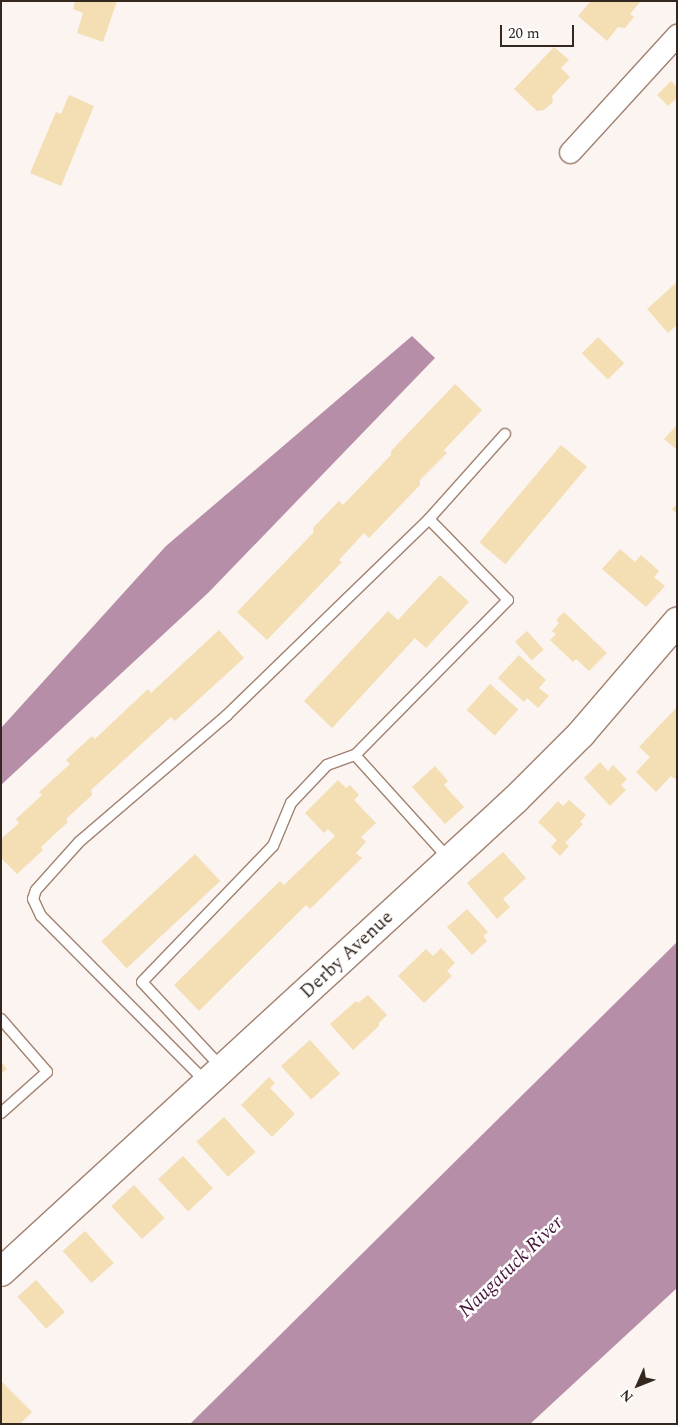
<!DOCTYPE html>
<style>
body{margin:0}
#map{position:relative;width:678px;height:1425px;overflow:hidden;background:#fbf4f0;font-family:Spectral,serif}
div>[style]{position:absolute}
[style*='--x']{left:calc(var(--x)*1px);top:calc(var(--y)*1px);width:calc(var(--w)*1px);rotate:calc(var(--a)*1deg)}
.water>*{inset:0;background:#b78ea8}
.building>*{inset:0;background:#f4deb3;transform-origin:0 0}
.roads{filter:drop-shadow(1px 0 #a18271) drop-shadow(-1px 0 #a18271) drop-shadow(0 1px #a18271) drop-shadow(0 -1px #a18271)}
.lane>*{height:10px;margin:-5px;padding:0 5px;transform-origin:5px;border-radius:5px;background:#fff}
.street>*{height:21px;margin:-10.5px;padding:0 10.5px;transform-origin:10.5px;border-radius:10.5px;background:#fff}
.secondary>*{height:28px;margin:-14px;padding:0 14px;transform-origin:14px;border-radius:14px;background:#fff}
span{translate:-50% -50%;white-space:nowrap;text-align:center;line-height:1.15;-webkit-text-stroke:5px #fff;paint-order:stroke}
.street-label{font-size:19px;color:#342720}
.water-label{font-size:20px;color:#49163b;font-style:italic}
.frame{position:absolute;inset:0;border:2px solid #342720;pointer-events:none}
.north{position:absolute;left:613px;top:1360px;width:50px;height:50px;-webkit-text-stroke:4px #fff;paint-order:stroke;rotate:226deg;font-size:14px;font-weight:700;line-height:20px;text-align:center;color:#342720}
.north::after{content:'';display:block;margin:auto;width:18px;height:22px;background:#342720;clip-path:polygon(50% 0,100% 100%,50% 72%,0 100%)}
.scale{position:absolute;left:500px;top:25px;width:74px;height:22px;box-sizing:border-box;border:2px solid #342720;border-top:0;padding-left:6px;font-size:15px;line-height:18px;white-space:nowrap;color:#342720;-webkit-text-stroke:4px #fff;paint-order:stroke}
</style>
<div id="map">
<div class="water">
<div style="clip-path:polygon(412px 336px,435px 358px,209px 592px,1px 785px,1px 728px,166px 546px)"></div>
<div style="clip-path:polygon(677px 942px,677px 1288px,530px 1424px,190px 1424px)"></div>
</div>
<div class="building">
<div style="clip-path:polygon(75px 1px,117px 1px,103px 42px,77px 33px,83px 13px,73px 9px)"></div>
<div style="clip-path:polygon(591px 1px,641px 1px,630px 14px,634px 17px,625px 28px,618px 27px,607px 41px,578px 16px)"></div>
<div style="clip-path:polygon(554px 47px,569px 60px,561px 68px,570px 77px,552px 96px,553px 102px,544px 110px,537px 111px,514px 89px)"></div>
<div style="clip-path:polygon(671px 81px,677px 87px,677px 98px,668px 106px,657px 95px)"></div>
<div style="clip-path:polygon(69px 95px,94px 106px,61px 186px,30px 173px,56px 112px,61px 114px)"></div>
<div style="clip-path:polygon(677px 282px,677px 325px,668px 333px,647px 309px)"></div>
<div style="left:598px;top:337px;width:37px;height:23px;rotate:45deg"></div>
<div style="clip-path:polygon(455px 384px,482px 410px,444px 450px,447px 453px,420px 480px,420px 485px,369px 538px,364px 533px,339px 560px,342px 562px,267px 640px,237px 612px,314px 532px,313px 528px,339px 501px,343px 505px,391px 455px,391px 451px)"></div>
<div style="clip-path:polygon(677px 425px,677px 450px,664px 439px)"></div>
<div style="left:561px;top:445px;width:34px;height:127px;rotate:40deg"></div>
<div style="clip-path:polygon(677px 504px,677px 514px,672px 509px)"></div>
<div style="clip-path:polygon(620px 549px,635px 562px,641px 555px,659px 571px,654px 577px,665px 586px,646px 607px,602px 569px)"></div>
<div style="clip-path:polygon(440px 575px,469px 602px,426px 648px,415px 638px,332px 728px,304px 701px,388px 611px,398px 620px)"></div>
<div style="clip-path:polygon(564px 612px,607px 653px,589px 671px,576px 659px,573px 662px,550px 640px,556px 634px,552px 631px,559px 623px,556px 620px)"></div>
<div style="clip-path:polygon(219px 630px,244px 658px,175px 721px,171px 717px,91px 790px,92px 795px,66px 819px,68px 822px,41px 847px,43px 850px,17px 874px,1px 858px,1px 839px,19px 823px,16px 819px,42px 795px,39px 792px,70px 764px,66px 760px,92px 736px,95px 739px,148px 689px,151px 693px)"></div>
<div style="left:527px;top:631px;width:25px;height:16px;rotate:48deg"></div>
<div style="clip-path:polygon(519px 655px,546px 680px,539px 688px,549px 696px,538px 708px,527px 698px,524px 702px,498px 678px)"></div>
<div style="left:490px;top:684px;width:38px;height:35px;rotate:42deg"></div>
<div style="clip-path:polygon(677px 707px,677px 778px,675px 779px,671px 776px,656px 792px,636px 772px,650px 757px,639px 747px)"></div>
<div style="clip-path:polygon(600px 762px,608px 771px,613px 765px,627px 779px,621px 785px,626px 790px,610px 806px,584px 778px)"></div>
<div style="clip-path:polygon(435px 766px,448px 781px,444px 785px,464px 807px,445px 824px,412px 787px)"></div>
<div style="clip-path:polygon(338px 780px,346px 788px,350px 785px,359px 795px,354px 800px,376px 823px,361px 837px,366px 842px,356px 853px,362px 858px,310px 909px,306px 905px,199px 1011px,174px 985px,280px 881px,284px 885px,335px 836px,328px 829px,324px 833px,305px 813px)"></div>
<div style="clip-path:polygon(569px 800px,586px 815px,580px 822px,583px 824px,565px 843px,569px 846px,560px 856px,551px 847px,557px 840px,538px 822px,558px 801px,563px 806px)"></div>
<div style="clip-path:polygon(503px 852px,526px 878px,503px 899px,510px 907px,497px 919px,467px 883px)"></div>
<div style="left:195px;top:854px;width:37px;height:128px;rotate:47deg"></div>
<div style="clip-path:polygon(467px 909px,488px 932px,483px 936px,487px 941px,472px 955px,447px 927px)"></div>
<div style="clip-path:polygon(441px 948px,455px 963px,447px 971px,452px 976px,424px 1003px,398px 976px,426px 949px,433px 956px)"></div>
<div style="clip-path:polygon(368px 995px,387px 1015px,379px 1023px,379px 1026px,353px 1050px,330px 1024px,356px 1001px,358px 1003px)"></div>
<div style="left:310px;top:1040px;width:45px;height:39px;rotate:48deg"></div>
<div style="clip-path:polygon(1px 1062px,7px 1069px,1px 1074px)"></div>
<div style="clip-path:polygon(269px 1077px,275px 1083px,270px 1088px,295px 1114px,272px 1137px,241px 1105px)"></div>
<div style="left:224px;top:1117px;width:47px;height:37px;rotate:48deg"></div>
<div style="left:183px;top:1156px;width:44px;height:34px;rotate:47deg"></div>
<div style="left:134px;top:1185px;width:45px;height:31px;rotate:47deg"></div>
<div style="left:85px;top:1231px;width:43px;height:30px;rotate:48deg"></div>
<div style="left:36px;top:1280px;width:43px;height:25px;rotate:48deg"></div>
<div style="clip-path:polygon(1px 1381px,32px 1412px,20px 1424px,1px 1424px)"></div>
</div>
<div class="roads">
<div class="lane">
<div style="--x:429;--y:519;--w:114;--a:-48.2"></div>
<div style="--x:1;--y:1019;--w:70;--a:49"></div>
<div style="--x:47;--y:1072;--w:62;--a:138.3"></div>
<div style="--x:222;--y:1068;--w:117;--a:-132.9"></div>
<div style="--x:142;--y:982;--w:189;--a:-46.1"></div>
<div style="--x:273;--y:846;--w:47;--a:-67.3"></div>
<div style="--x:291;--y:803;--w:52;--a:-46.5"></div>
<div style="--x:327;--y:765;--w:30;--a:-20"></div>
<div style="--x:355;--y:755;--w:140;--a:47.9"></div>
<div style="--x:206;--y:1082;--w:234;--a:-134.8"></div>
<div style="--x:41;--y:916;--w:19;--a:-115"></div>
<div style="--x:33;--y:899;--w:9;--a:-72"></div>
<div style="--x:36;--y:890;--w:64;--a:-48.1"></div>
<div style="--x:79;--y:842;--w:195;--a:-40.6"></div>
<div style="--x:227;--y:715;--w:281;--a:-44.1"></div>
<div style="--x:429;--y:519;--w:113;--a:45.7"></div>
<div style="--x:508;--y:600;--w:218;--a:134.6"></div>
</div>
<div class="street">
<div style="--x:570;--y:152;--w:159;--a:-47.6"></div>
</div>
<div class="secondary">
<div style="--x:1;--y:1272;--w:699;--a:-42.57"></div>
<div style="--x:516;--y:799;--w:92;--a:-45"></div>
<div style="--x:581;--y:734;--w:148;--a:-49.4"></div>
</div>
</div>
<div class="street-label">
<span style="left:347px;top:955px;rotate:-43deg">Derby Avenue</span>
</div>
<div class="water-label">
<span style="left:511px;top:1267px;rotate:-44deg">Naugatuck River</span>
</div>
<div class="frame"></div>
<div class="north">N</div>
<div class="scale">20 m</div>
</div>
